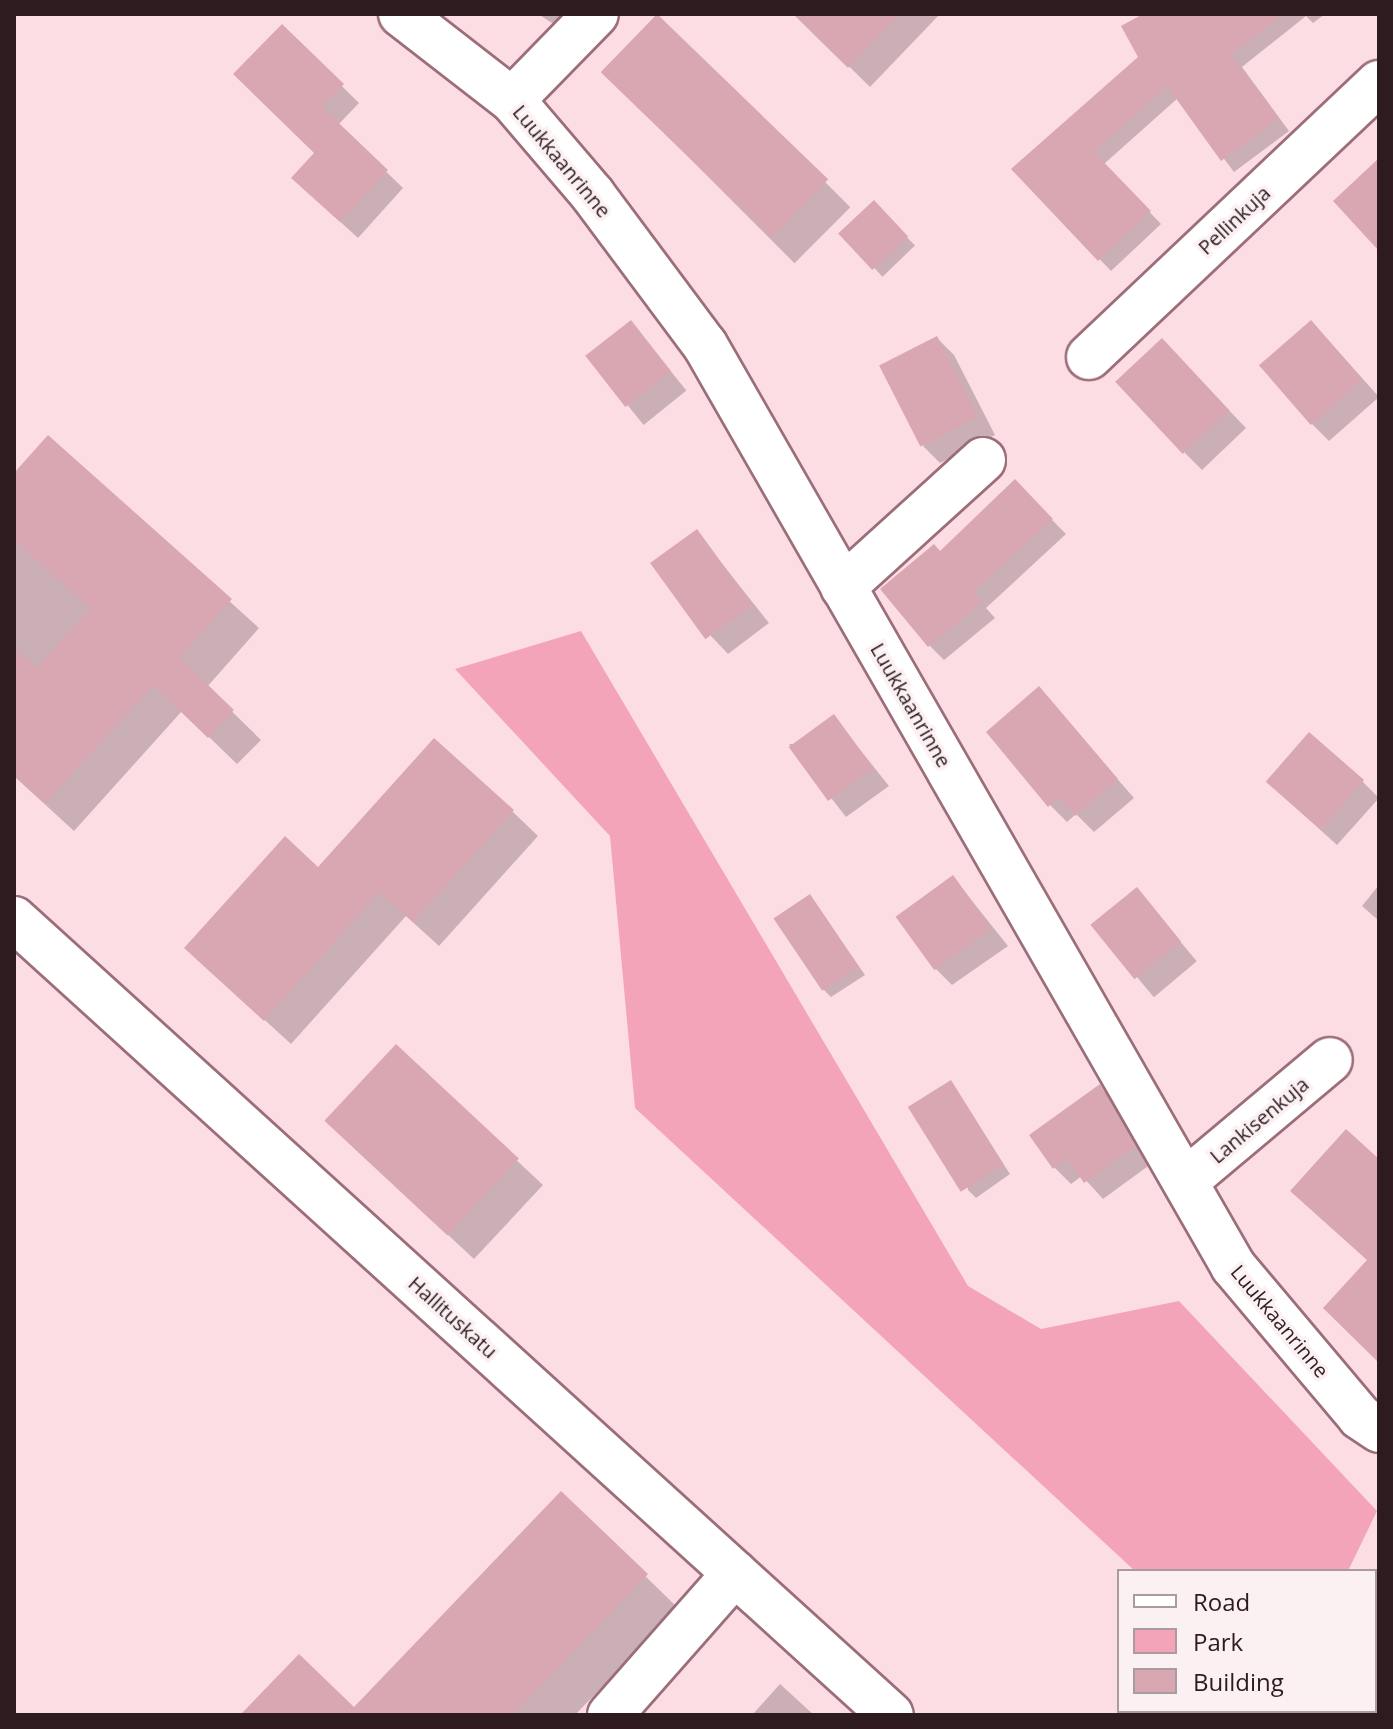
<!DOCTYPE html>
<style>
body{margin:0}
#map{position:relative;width:1393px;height:1729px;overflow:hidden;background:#fddde4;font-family:"Open Sans",sans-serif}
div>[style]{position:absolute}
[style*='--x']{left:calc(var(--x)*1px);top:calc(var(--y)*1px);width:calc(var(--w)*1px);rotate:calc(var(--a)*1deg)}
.green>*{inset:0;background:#f3a4b8}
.shadow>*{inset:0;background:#0003;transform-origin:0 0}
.building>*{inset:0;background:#d9a7b2;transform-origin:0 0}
.roads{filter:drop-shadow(2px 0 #9c6e79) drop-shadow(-2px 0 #9c6e79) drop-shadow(0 2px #9c6e79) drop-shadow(0 -2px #9c6e79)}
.minor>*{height:44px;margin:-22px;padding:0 22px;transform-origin:22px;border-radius:22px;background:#fff}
.tertiary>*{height:44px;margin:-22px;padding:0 22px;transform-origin:22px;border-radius:22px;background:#fff}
span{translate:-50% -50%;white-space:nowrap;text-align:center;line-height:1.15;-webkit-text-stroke:7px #fbf0f2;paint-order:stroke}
.street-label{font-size:20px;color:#2e1b20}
.frame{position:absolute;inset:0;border:16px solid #2e1b20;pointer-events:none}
.legend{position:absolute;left:1117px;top:1569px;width:260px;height:144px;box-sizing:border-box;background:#fbf0f2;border:2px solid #a99b9e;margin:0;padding:10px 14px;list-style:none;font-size:24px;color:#2e1b20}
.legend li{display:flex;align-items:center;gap:16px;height:40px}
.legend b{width:40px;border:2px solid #a99b9e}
</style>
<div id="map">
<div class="green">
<div style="clip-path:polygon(581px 631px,968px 1286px,1041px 1329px,1179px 1301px,1377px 1511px,1348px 1571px,1135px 1571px,635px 1108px,610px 836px,455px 669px)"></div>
</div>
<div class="shadow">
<div style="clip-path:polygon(538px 14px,578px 14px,566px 32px)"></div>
<div style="clip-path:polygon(796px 14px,940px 14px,870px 87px)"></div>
<div style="clip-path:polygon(1147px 14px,1325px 14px,1313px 23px,1306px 16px,1242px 67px,1289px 131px,1234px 172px,1178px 98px,1104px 164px,1161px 224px,1111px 271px,1014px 169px,1141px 57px)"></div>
<div style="left:658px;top:15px;width:272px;height:79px;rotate:45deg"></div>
<div style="clip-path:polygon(282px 27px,359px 103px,338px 125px,403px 188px,358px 238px,311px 195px,317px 153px)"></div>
<div style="left:874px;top:203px;width:59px;height:45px;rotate:46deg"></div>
<div style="left:631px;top:322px;width:88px;height:55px;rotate:51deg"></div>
<div style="clip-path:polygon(937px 338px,954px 355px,995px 435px,940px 463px,923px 446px)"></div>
<div style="clip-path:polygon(1328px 340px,1379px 397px,1329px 441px,1312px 424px)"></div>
<div style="clip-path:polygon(1179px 358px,1246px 428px,1202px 470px,1185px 453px)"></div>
<div style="clip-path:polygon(48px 437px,259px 628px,207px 687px,261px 740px,237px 764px,182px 711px,74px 831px,14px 776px,14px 476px)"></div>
<div style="clip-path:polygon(1015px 482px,1066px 534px,986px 608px,995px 618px,944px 660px,930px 646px,940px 554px)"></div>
<div style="clip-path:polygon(697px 532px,769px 623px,728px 654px,711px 636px)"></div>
<div style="clip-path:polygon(1039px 689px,1134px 798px,1094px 832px,1076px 814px,1067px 822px,1050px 805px)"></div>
<div style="clip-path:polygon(834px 717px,889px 786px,846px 817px,789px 744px,797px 744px)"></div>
<div style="clip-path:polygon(1362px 781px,1379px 798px,1337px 845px,1285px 798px)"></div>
<div style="clip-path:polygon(512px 811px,538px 836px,439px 946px,406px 916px,291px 1044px,186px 948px,319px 870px)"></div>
<div style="clip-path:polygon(953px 877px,1008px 946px,952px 985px,935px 968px)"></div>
<div style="clip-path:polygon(1379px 885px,1379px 921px,1362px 906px)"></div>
<div style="left:1137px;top:890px;width:93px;height:56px;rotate:50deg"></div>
<div style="clip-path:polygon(810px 896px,865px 975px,831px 997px,823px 989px)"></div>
<div style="clip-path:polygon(396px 1047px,543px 1185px,474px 1259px,353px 1147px)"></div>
<div style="clip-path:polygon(950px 1083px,1010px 1174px,976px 1198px,968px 1190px)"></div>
<div style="clip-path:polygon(1100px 1087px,1117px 1104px,1151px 1164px,1103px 1199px,1082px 1176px,1071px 1184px,1054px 1167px)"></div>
<div style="clip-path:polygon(561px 1494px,678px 1608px,575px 1715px,243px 1715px,354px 1710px)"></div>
<div style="clip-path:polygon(780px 1684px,814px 1715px,752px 1715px)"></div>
</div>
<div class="building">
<div style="left:657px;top:14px;width:238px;height:81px;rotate:44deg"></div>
<div style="clip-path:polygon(793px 14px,900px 14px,848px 68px)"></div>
<div style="clip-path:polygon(1143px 14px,1283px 14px,1231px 54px,1279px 118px,1221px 161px,1167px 86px,1094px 152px,1151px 211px,1098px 261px,1011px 169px,1138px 57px,1121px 26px)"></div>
<div style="clip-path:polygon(282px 24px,344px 84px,322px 107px,388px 170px,340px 222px,291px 178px,314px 153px,233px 74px)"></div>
<div style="clip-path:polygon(1379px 158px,1379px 251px,1333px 201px)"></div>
<div style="left:874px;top:200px;width:50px;height:49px;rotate:47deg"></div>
<div style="left:631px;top:320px;width:65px;height:58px;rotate:52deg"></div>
<div style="left:1311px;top:320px;width:79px;height:69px;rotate:49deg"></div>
<div style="left:937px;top:336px;width:91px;height:65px;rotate:63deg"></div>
<div style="left:1162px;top:338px;width:99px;height:64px;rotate:47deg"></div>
<div style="clip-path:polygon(48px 435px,232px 599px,180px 658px,234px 710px,208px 738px,153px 685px,45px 804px,14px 776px,14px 648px,37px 668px,90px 608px,14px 540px,14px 473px)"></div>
<div style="clip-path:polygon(1015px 479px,1053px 519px,973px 592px,982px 602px,928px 647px,880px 589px,934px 544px,940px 551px)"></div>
<div style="left:697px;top:529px;width:94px;height:58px;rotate:54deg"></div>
<div style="clip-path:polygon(1039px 686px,1118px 779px,1075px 816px,1059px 797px,1048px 807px,986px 732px)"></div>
<div style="left:834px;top:714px;width:67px;height:56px;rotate:54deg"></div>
<div style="left:1309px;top:732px;width:73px;height:66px;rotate:41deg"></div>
<div style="clip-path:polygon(434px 738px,514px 810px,413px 922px,379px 892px,264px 1021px,184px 948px,285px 836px,318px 867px)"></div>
<div style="left:953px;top:875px;width:66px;height:71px;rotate:54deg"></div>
<div style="left:1137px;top:887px;width:70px;height:60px;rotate:51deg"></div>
<div style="left:810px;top:894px;width:87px;height:44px;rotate:56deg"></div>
<div style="left:396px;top:1044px;width:168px;height:105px;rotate:43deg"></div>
<div style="left:951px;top:1080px;width:100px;height:51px;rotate:58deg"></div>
<div style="clip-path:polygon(1100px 1084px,1136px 1146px,1084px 1183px,1067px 1158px,1053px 1169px,1029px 1135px)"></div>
<div style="clip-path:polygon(1346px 1129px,1379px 1159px,1379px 1363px,1323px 1308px,1367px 1260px,1290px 1191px)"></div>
<div style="clip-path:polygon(561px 1491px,648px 1574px,513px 1715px,240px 1715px,299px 1654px,354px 1707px)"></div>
</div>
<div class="roads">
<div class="minor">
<div style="--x:401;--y:14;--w:140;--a:37.8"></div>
<div style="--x:512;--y:100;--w:125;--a:49.5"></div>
<div style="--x:593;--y:195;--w:187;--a:53.3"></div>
<div style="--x:705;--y:345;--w:1062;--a:60.17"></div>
<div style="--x:1233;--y:1266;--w:197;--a:49.9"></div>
<div style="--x:1360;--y:1417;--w:23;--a:34"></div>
<div style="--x:512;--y:100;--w:120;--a:-45.7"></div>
<div style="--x:1089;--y:357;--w:399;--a:-43.4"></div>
<div style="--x:843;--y:587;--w:189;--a:-42.2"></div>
<div style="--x:1188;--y:1179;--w:185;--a:-40"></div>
<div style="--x:610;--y:1715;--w:189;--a:-48.6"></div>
</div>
<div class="tertiary">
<div style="--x:14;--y:919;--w:1184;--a:42.23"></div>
</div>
</div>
<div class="street-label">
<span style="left:562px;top:161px;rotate:50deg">Luukkaanrinne</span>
<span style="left:1234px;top:220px;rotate:-43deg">Pellinkuja</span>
<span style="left:911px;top:705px;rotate:60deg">Luukkaanrinne</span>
<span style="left:1259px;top:1120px;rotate:-40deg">Lankisenkuja</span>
<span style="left:453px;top:1317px;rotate:42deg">Hallituskatu</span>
<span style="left:1280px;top:1321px;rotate:50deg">Luukkaanrinne</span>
</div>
<div class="frame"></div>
<ul class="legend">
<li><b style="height:10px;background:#fff"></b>Road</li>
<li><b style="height:22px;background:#f3a4b8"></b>Park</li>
<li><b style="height:22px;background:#d9a7b2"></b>Building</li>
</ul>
</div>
